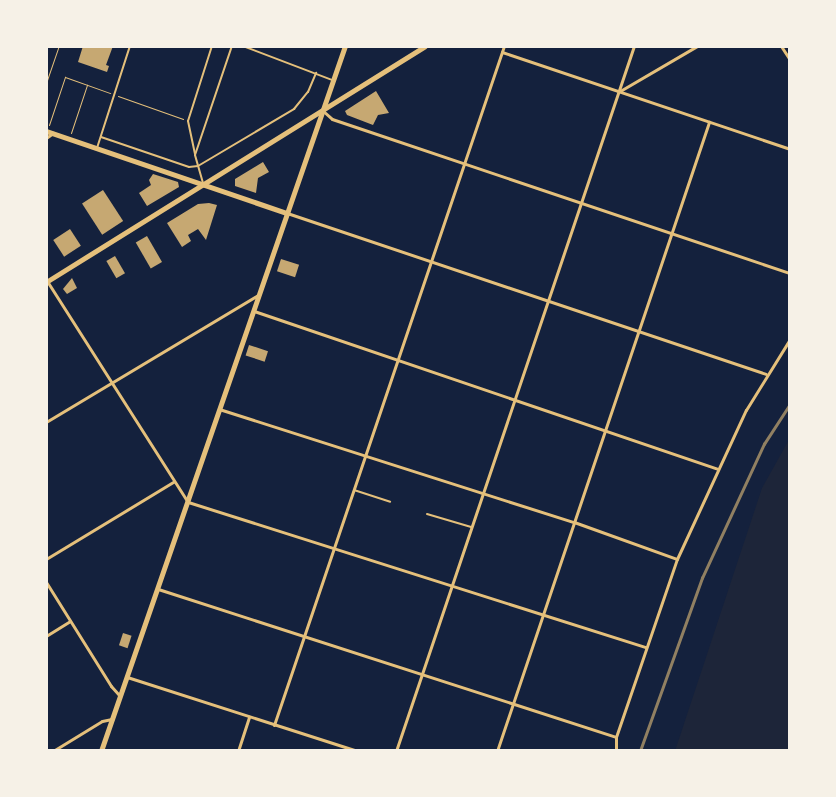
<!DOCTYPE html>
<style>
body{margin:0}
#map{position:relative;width:836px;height:797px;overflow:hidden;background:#14213d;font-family:"Titillium Web",sans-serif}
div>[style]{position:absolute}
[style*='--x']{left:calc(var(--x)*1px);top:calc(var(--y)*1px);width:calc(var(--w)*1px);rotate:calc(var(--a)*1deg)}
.green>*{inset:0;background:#1d2539}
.building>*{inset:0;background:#c6a872;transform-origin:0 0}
.path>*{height:1px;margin:-0.5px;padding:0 0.5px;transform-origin:0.5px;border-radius:0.5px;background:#e5c07b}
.service>*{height:2px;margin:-1px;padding:0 1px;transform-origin:1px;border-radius:1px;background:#e5c07b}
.minor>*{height:3px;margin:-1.5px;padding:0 1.5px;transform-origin:1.5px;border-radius:1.5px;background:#e5c07b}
.tertiary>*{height:4.5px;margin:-2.25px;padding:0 2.25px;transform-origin:2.25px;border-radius:2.25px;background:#e5c07b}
.secondary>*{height:5px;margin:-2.5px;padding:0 2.5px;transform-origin:2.5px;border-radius:2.5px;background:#e5c07b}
.rail>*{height:2.5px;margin:-1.25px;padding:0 1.25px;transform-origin:1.25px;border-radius:1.25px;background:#918062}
span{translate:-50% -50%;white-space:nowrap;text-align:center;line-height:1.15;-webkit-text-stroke:5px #f6f1e7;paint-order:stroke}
.frame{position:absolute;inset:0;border:48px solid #f6f1e7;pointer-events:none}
</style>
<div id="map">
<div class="green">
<div style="clip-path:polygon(790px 438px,790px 751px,675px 751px,762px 488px)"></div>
</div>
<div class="building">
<div style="clip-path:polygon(83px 46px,113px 46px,106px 65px,109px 66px,107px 72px,78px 62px)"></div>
<div style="clip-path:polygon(376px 91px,389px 113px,378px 115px,373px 125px,347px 115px,345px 111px)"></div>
<div style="clip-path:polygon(263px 162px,269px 172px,258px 178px,256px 193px,235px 186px,235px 179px)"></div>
<div style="clip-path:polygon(153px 174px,178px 182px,179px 187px,147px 206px,139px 193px,151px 185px,149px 180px)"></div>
<div style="left:103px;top:190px;width:37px;height:25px;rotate:57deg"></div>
<div style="clip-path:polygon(209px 203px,217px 205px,206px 240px,198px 229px,188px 235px,191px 241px,182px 247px,167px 223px,198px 204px)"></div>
<div style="left:70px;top:229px;width:20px;height:20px;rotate:57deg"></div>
<div style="left:147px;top:236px;width:30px;height:13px;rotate:60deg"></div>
<div style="left:115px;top:256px;width:20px;height:10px;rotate:60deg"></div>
<div style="left:281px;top:259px;width:19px;height:13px;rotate:18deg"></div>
<div style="clip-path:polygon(72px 278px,77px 288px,67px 294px,63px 289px)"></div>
<div style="left:249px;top:345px;width:20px;height:11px;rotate:18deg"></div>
<div style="left:123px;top:633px;width:9px;height:13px;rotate:18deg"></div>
</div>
<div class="path">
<div style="--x:46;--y:83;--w:39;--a:-71"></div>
<div style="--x:118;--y:96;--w:69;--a:19.5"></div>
<div style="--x:49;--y:125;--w:51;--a:-71.6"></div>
<div style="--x:65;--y:77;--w:48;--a:19.6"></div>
<div style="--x:71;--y:133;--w:51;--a:-71.6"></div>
</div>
<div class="service">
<div style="--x:243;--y:46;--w:95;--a:20.9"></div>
<div style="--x:101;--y:137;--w:93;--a:18.8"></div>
<div style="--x:189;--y:167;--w:9;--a:-6"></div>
<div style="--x:198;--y:166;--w:112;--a:-30.7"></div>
<div style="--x:294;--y:109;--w:22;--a:-51"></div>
<div style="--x:308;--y:92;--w:21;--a:-67"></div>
<div style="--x:97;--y:148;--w:107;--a:-72.1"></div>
<div style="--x:195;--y:154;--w:34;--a:-102"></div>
<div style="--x:188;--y:121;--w:79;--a:-72.3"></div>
<div style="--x:203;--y:183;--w:29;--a:-106"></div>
<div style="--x:195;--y:155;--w:115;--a:-71.3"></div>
<div style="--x:354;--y:490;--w:38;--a:18"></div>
<div style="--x:427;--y:514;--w:46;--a:16.5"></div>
</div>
<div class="minor">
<div style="--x:781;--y:46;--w:17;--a:57"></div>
<div style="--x:502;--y:52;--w:304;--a:18.6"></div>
<div style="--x:620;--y:91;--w:89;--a:-30.3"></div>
<div style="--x:322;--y:110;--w:13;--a:42"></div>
<div style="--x:332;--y:119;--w:483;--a:18.6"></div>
<div style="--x:46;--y:138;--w:9;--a:-36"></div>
<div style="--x:287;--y:213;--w:505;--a:18.58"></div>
<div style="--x:47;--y:281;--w:262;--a:57.5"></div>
<div style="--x:188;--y:502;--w:480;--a:17.6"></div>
<div style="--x:254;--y:311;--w:489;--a:18.8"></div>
<div style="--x:219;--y:409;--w:373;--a:17.7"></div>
<div style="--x:574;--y:522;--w:109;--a:19.8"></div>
<div style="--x:46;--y:422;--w:247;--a:-30.9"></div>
<div style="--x:46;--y:559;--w:149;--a:-31.2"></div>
<div style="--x:46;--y:582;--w:123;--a:58"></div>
<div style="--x:111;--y:686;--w:13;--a:48"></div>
<div style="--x:158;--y:589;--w:481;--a:17.9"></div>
<div style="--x:46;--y:636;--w:28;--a:-32"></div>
<div style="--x:127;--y:677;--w:242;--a:17.8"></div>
<div style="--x:274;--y:725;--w:717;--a:-71.29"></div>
<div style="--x:53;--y:751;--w:57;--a:-31.5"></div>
<div style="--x:102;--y:721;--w:10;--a:-11"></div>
<div style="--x:238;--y:751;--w:36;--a:-72"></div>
<div style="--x:396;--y:751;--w:744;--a:-71.35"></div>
<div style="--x:497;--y:751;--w:664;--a:-71.37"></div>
<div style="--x:616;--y:751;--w:14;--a:-90"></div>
<div style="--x:616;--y:737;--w:188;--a:-71.1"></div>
<div style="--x:677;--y:559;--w:164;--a:-65.2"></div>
<div style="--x:746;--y:410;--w:84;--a:-58.2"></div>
</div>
<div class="tertiary">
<div style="--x:46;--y:131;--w:255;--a:18.8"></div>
<div style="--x:101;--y:751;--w:746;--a:-70.91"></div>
</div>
<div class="secondary">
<div style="--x:46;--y:282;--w:446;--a:-31.9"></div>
</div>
<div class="rail">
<div style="--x:640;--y:751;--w:184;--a:-70.3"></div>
<div style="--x:702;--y:578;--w:148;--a:-65.2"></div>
<div style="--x:764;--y:444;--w:48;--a:-57"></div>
</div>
<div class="frame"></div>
</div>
